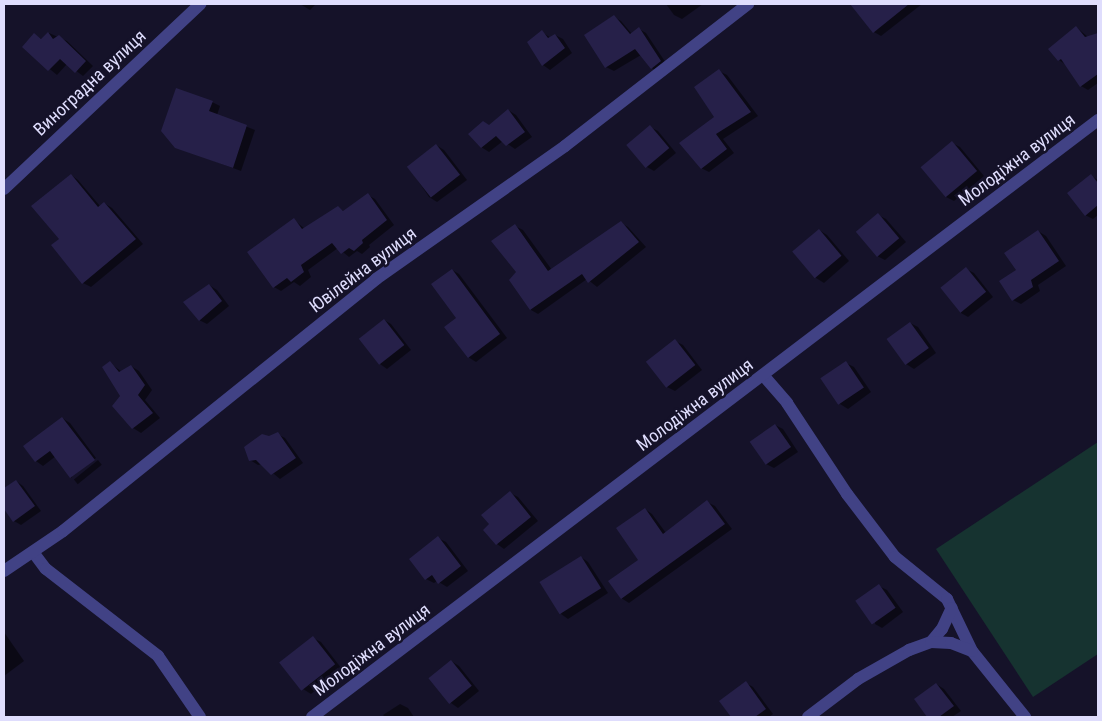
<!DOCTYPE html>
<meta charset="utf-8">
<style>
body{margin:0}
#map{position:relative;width:1102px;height:721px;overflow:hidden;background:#151229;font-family:"Roboto Condensed",sans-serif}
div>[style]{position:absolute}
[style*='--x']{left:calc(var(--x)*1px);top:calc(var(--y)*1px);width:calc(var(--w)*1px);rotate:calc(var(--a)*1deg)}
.green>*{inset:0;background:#163330}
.shadow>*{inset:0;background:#0007;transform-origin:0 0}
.building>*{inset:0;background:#262049;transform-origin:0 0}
.minor>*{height:12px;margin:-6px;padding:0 6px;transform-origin:6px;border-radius:6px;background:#414285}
span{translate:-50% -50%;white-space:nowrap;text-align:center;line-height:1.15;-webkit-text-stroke:5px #151229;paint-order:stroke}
.street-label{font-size:18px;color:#dfddfd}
.frame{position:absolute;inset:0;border:5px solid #dfddfd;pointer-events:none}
</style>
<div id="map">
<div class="green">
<div style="clip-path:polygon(1098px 442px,1098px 654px,1033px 697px,936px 549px)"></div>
</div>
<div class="shadow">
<div style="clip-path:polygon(300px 4px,316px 4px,310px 10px)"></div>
<div style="clip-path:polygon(666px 4px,703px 4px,682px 19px,674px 15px)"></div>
<div style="clip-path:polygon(851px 4px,922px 4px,881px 36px,874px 32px)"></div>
<div style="clip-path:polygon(614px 17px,621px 21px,632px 34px,639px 29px,646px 33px,668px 66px,659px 73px,652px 68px,641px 55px,614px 71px,606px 67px)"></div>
<div style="clip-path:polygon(1076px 27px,1088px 37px,1098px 34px,1098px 83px,1088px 90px,1081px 86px,1066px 65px,1059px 60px,1050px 49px)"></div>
<div style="clip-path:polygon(542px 32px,551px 38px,555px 35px,563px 39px,572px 53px,550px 70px,543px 65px,528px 42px)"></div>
<div style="clip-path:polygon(49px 33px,67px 41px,93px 66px,83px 76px,67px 64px,57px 75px,23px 47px,35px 35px,43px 40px)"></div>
<div style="clip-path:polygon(719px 71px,727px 75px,758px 116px,723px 139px,734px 153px,709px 172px,701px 168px,715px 117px)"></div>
<div style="clip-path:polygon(212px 102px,220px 106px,217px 115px,255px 130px,241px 171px,176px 147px)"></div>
<div style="clip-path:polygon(508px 110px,516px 115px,532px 137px,515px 149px,503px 141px,489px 152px,481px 147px,490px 126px)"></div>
<div style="clip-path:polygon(650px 127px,658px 131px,676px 153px,654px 171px,647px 167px)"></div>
<div style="clip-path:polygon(952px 143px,960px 147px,984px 176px,954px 201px,946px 197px)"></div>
<div style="clip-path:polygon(436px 145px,444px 150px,467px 180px,437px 202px,429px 197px,408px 166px)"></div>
<div style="clip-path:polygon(71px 175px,78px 180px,100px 206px,104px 203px,112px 208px,143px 244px,91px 287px,83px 283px,61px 239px)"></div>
<div style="clip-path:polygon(1091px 176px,1098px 180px,1098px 215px,1093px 219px,1085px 215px)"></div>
<div style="clip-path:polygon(368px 195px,375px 199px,394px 225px,369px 245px,370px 247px,362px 254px,357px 251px,349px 257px,338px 248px,308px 270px,311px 277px,300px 286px,294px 282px,281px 291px,274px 287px,294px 220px,305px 229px,338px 208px,345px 212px)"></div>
<div style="clip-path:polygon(878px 215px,886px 219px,906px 242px,885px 260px,877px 256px)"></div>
<div style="clip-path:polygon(621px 223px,628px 227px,646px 247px,597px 287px,587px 279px,538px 314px,531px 310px,518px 272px,515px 226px,523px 230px,552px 270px)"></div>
<div style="clip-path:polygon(819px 230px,827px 235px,849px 261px,824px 283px,816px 278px,794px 252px)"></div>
<div style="clip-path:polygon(1038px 231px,1046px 236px,1066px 266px,1038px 285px,1040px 291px,1021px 304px,1013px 300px,1018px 270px)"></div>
<div style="clip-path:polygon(966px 269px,974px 273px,993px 297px,968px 317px,961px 313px)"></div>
<div style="clip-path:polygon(452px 270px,459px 274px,507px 338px,476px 362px,468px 357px)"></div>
<div style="clip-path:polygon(209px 285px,217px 290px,229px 306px,207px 324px,199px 320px)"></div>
<div style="clip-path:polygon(384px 320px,391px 324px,411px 350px,387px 369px,380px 364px,360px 338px)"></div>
<div style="clip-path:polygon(910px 323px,918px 327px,936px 353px,914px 369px,906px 364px)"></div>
<div style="clip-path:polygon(675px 341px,683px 345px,702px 370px,675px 391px,667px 387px)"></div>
<div style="clip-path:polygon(110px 363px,122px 372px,131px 366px,139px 371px,152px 390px,145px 400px,160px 418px,141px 433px,133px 428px,113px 406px,121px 396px)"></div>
<div style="clip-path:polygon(846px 363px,854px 367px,871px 392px,848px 409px,840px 404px)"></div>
<div style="clip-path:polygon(62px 418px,70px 423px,96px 458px,72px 475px,72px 478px,56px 456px,43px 466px,36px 461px)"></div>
<div style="clip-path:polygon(775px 425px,783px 429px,798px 452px,774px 468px,766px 464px)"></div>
<div style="clip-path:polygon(277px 434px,285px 438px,303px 463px,280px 479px,262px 464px,258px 465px,250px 460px,269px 437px)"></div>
<div style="left:98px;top:460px;width:6px;height:31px;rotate:51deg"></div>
<div style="clip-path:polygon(16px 481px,23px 486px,41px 511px,21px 525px,14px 521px,4px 507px,4px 490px)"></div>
<div style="clip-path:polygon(510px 493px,518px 497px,538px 521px,504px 549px,497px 544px,484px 530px,491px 525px)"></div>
<div style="clip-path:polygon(707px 502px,715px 506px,732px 529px,629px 603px,621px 598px,640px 560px,645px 509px,652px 514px,666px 533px)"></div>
<div style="clip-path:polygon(438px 538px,446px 542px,468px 571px,447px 587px,437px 581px,434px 583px,426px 579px)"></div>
<div style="clip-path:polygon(581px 557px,588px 562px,608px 593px,568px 619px,561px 614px)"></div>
<div style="clip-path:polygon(879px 586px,887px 590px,903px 612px,882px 628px,875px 624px)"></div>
<div style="clip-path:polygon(4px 632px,24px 661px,4px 676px)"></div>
<div style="clip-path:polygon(313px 638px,321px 642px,342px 669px,311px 694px,303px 689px,282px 663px)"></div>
<div style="clip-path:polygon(451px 661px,459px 666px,479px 691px,458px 708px,451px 703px)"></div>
<div style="clip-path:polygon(746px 683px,753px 687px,773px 714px,769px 717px,732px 717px,720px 701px)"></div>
<div style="clip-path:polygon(936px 684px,944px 689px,961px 711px,952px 717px,928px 717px,915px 700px)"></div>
<div style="clip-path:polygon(400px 704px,408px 708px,414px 717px,385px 717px,383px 715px)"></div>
</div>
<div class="building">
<div style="clip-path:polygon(850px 4px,909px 4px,873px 33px)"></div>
<div style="clip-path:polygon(614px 15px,630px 34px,639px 27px,661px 61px,651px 69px,635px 49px,605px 68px,584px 35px)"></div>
<div style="clip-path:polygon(1076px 26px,1085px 37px,1098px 33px,1098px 74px,1080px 87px,1061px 59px,1058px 61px,1048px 49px)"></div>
<div style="clip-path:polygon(542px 30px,548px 38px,555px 34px,565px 48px,542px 66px,527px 42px)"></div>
<div style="clip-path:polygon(48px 32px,53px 39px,59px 35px,86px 61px,75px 73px,60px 59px,48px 71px,22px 47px,34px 33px,41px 39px)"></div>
<div style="clip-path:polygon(719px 69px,751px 112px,716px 134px,727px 149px,701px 169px,679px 143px,714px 117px,694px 87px)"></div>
<div style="clip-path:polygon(176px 88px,213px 101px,209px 111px,247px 125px,233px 168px,175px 148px,161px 131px)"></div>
<div style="clip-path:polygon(508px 109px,525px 132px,506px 146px,496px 136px,481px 148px,468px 134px,483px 121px,489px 125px)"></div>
<div style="left:650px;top:125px;width:30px;height:31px;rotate:50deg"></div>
<div style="left:952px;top:141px;width:39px;height:41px;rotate:50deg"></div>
<div style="left:436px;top:144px;width:39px;height:37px;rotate:52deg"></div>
<div style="clip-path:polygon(71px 174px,98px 207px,104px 202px,136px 239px,82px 284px,51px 245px,59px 239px,31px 206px)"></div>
<div style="clip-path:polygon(1091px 174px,1098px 183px,1098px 205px,1085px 216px,1067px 193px)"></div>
<div style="clip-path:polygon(368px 193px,387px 220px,362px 240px,363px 243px,354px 251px,349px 248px,341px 254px,332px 243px,301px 265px,304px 272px,291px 282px,287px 278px,273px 288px,247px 252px,294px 218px,302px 229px,338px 206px,343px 211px)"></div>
<div style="left:878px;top:213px;width:33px;height:29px;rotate:50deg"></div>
<div style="clip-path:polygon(621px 221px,639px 242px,588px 283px,582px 274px,530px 310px,509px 280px,516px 272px,491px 241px,515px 224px,548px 271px)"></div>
<div style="left:819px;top:229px;width:35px;height:35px;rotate:50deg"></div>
<div style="clip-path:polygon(1038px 230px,1059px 261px,1031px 280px,1033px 287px,1012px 301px,999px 281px,1016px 270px,1004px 253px)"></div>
<div style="left:966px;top:267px;width:32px;height:33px;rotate:51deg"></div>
<div style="clip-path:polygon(452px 269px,500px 334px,468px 358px,444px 327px,456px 318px,431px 284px)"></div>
<div style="clip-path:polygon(209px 284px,222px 301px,199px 321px,183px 302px)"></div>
<div style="left:384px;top:319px;width:33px;height:32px;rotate:52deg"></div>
<div style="left:910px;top:322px;width:32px;height:29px;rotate:54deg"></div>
<div style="left:675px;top:339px;width:33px;height:37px;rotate:52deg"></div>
<div style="clip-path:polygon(110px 361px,119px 372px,131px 365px,145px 385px,138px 395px,153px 413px,132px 429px,112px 406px,120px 396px,102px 367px)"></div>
<div style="left:846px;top:361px;width:32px;height:31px;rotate:56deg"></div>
<div style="clip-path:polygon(62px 417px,95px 460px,70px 478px,50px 451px,35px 462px,23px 446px)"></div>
<div style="left:775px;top:424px;width:28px;height:31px;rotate:55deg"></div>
<div style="clip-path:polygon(278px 432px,296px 458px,271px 475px,256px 460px,249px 461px,244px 447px,262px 434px,269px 436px)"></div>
<div style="clip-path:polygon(16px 480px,35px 506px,13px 522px,4px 509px,4px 488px)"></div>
<div style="clip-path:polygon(510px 491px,531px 517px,496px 545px,483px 530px,489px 524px,481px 515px)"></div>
<div style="clip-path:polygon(707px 500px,725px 524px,621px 599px,608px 581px,638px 560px,616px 528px,645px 508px,663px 534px)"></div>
<div style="clip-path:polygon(438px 536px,461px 566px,438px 584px,432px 575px,425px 580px,409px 559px)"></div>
<div style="left:581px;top:556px;width:38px;height:49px;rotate:58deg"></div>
<div style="left:879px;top:584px;width:29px;height:29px;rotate:55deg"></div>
<div style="left:313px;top:636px;width:36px;height:43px;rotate:52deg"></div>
<div style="left:451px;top:660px;width:33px;height:29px;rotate:51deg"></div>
<div style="clip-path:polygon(746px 681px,766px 709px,755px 717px,731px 717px,719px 701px)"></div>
<div style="clip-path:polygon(936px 683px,954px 706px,939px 717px,927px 717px,914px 699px)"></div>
</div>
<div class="minor">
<div style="--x:4;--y:189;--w:270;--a:-43.3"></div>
<div style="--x:763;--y:375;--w:37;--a:49"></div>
<div style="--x:787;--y:403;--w:109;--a:56.6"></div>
<div style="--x:847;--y:494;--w:79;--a:52.7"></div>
<div style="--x:895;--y:557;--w:67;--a:38.9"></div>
<div style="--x:947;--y:599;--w:58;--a:64.3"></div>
<div style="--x:972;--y:651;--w:85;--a:51.2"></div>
<div style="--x:33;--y:552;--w:21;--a:53"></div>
<div style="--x:46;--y:569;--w:142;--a:37.8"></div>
<div style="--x:158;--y:656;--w:74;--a:55.5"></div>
<div style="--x:4;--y:571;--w:71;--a:-34.1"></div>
<div style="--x:63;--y:531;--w:402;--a:-38.8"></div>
<div style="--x:376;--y:279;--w:231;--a:-35.1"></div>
<div style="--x:565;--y:146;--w:232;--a:-37.8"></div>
<div style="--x:931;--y:642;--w:17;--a:-50"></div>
<div style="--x:942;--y:629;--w:23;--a:-65"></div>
<div style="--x:312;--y:717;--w:987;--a:-37.22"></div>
<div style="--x:808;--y:717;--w:63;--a:-37.2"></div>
<div style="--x:858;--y:679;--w:59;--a:-29.6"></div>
<div style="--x:909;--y:650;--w:23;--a:-20"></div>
<div style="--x:931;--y:642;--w:20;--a:3"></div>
<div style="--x:951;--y:643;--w:22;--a:21"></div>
</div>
<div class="street-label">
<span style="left:90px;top:83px;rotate:-43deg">Виноградна вулиця</span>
<span style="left:1017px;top:160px;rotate:-37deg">Молодіжна вулиця</span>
<span style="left:363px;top:270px;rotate:-37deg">Ювілейна вулиця</span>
<span style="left:695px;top:405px;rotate:-37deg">Молодіжна вулиця</span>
<span style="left:372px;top:650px;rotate:-37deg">Молодіжна вулиця</span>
</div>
<div class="frame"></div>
</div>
